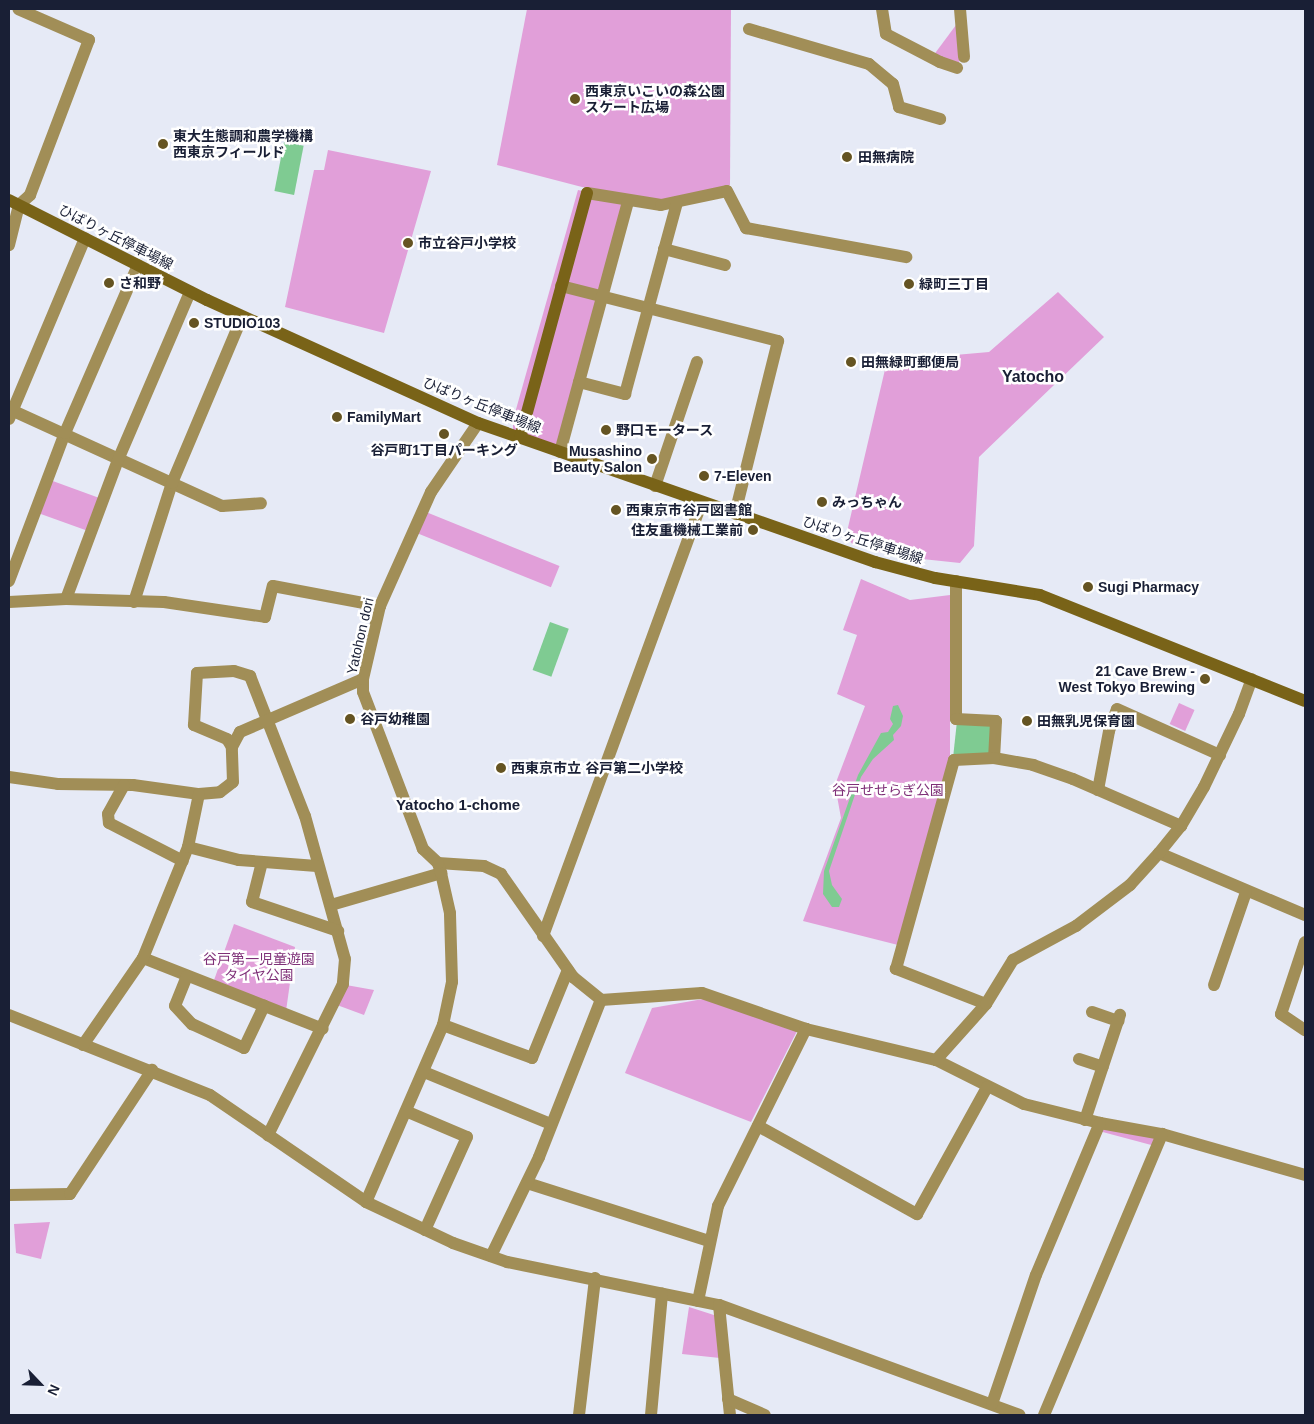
<!DOCTYPE html>
<meta charset="utf-8">
<style>
body{margin:0}
#map{position:relative;width:1314px;height:1424px;overflow:hidden;background:#e6eaf6;font-family:Arial,"Noto Sans JP",sans-serif}
div>[style]{position:absolute}
[style*='--x']{left:calc(var(--x)*1px);top:calc(var(--y)*1px);width:calc(var(--w)*1px);rotate:calc(var(--a)*1deg)}
.green>*{inset:0;background:#e19fd9;transform-origin:0 0}
.water>*{inset:0;background:#7fcb92;transform-origin:0 0}
.street>*{height:12px;margin:-6px;padding:0 6px;transform-origin:6px;border-radius:6px;background:#a18e57}
.secondary>*{height:12px;margin:-6px;padding:0 6px;transform-origin:6px;border-radius:6px;background:#796318}
.dots>*{width:14px;height:14px;translate:-50% -50%;box-sizing:border-box;border:2px solid #fff;border-radius:50%}
span{translate:-50% -50%;white-space:nowrap;text-align:center;line-height:1.15;-webkit-text-stroke:5px #fff;paint-order:stroke}
.poi-label{font-size:14px;color:#191f35;font-weight:700}
.left{translate:0 -50%;text-align:left}
.right{translate:-100% -50%;text-align:right}
.street-label{font-size:14px;color:#191f35}
.park-label{font-size:14px;color:#7f3078}
.neighbourhood-label{font-size:15px;color:#191f35;font-weight:700}
.quarter-label{font-size:16px;color:#191f35;font-weight:700}
.frame{position:absolute;inset:0;border:10px solid #191f35;pointer-events:none}
.north{position:absolute;left:15px;top:1359px;width:50px;height:50px;-webkit-text-stroke:4px #fff;paint-order:stroke;rotate:114deg;font-size:14px;font-weight:700;line-height:20px;text-align:center;color:#191f35}
.north::after{content:'';display:block;margin:auto;width:18px;height:22px;background:#191f35;clip-path:polygon(50% 0,100% 100%,50% 72%,0 100%)}
</style>
<div id="map">
<div class="green">
<div style="clip-path:polygon(527px 9px,731px 9px,730px 185px,660px 202px,582px 187px,497px 165px)"></div>
<div style="clip-path:polygon(959px 21px,962px 56px,957px 66px,933px 56px)"></div>
<div style="clip-path:polygon(328px 150px,431px 171px,384px 333px,285px 307px,314px 170px,324px 170px)"></div>
<div style="clip-path:polygon(578px 190px,628px 201px,560px 452px,513px 435px,513px 420px)"></div>
<div style="clip-path:polygon(1058px 292px,1104px 337px,979px 457px,974px 546px,960px 563px,894px 556px,853px 545px,846px 536px,887px 361px,989px 352px)"></div>
<div style="left:50px;top:480px;width:54px;height:35px;rotate:20deg"></div>
<div style="left:426px;top:512px;width:144px;height:23px;rotate:22deg"></div>
<div style="clip-path:polygon(861px 579px,910px 600px,950px 595px,950px 756px,898px 945px,803px 921px,841px 818px,835px 785px,865px 706px,837px 694px,857px 635px,843px 630px)"></div>
<div style="left:1179px;top:703px;width:17px;height:23px;rotate:24deg"></div>
<div style="clip-path:polygon(234px 924px,295px 947px,286px 1011px,213px 983px)"></div>
<div style="clip-path:polygon(346px 985px,374px 990px,364px 1015px,337px 1005px)"></div>
<div style="clip-path:polygon(703px 999px,797px 1031px,751px 1122px,625px 1073px,652px 1008px)"></div>
<div style="left:1100px;top:1123px;width:62px;height:8px;rotate:15deg"></div>
<div style="clip-path:polygon(50px 1222px,41px 1259px,16px 1253px,14px 1224px)"></div>
<div style="clip-path:polygon(689px 1307px,717px 1316px,720px 1358px,682px 1354px)"></div>
</div>
<div class="water">
<div style="left:284px;top:142px;width:20px;height:50px;rotate:11deg"></div>
<div style="left:550px;top:622px;width:20px;height:51px;rotate:20deg"></div>
<div style="clip-path:polygon(898px 705px,903px 716px,901px 726px,893px 735px,894px 740px,873px 759px,861px 777px,829px 871px,832px 885px,842px 899px,839px 907px,832px 907px,823px 894px,824px 871px,858px 775px,881px 733px,888px 732px,893px 724px,890px 719px,893px 706px)"></div>
<div style="clip-path:polygon(957px 721px,993px 723px,990px 755px,953px 758px)"></div>
</div>
<div class="street">
<div style="--x:882;--y:9;--w:25;--a:81"></div>
<div style="--x:886;--y:34;--w:61;--a:27.4"></div>
<div style="--x:940;--y:62;--w:18;--a:19"></div>
<div style="--x:960;--y:9;--w:48;--a:85.2"></div>
<div style="--x:749;--y:29;--w:125;--a:16.3"></div>
<div style="--x:869;--y:64;--w:31;--a:40"></div>
<div style="--x:893;--y:84;--w:24;--a:75"></div>
<div style="--x:899;--y:107;--w:43;--a:16.3"></div>
<div style="--x:587;--y:193;--w:75;--a:9.2"></div>
<div style="--x:661;--y:205;--w:67;--a:-12"></div>
<div style="--x:727;--y:191;--w:42;--a:62.8"></div>
<div style="--x:746;--y:228;--w:163;--a:10.3"></div>
<div style="--x:9;--y:245;--w:41;--a:-76"></div>
<div style="--x:19;--y:205;--w:15;--a:-42"></div>
<div style="--x:30;--y:195;--w:166;--a:-69.2"></div>
<div style="--x:89;--y:40;--w:77;--a:-156.4"></div>
<div style="--x:664;--y:249;--w:63;--a:14.7"></div>
<div style="--x:561;--y:286;--w:224;--a:14.2"></div>
<div style="--x:778;--y:341;--w:178;--a:104"></div>
<div style="--x:579;--y:382;--w:48;--a:14.6"></div>
<div style="--x:625;--y:394;--w:199;--a:-74.8"></div>
<div style="--x:9;--y:409;--w:234;--a:24.5"></div>
<div style="--x:222;--y:506;--w:39;--a:-4"></div>
<div style="--x:9;--y:419;--w:196;--a:-67.2"></div>
<div style="--x:560;--y:452;--w:260;--a:-74.8"></div>
<div style="--x:655;--y:486;--w:131;--a:-71.3"></div>
<div style="--x:9;--y:581;--w:158;--a:-69.3"></div>
<div style="--x:65;--y:433;--w:183;--a:-66.5"></div>
<div style="--x:956;--y:581;--w:138;--a:90"></div>
<div style="--x:956;--y:719;--w:40;--a:2.9"></div>
<div style="--x:996;--y:721;--w:37;--a:93"></div>
<div style="--x:994;--y:758;--w:40;--a:10"></div>
<div style="--x:1033;--y:765;--w:42;--a:19.3"></div>
<div style="--x:1073;--y:779;--w:118;--a:23.5"></div>
<div style="--x:66;--y:599;--w:148;--a:-69.5"></div>
<div style="--x:118;--y:460;--w:183;--a:-66.8"></div>
<div style="--x:9;--y:602;--w:57;--a:-3"></div>
<div style="--x:66;--y:599;--w:98;--a:1.8"></div>
<div style="--x:164;--y:602;--w:102;--a:8.4"></div>
<div style="--x:265;--y:617;--w:32;--a:-76"></div>
<div style="--x:273;--y:586;--w:109;--a:10.6"></div>
<div style="--x:134;--y:602;--w:125;--a:-72.3"></div>
<div style="--x:172;--y:483;--w:180;--a:-67.1"></div>
<div style="--x:232;--y:747;--w:9;--a:-122"></div>
<div style="--x:227;--y:739;--w:36;--a:-157"></div>
<div style="--x:194;--y:725;--w:52;--a:-86.7"></div>
<div style="--x:197;--y:673;--w:37;--a:-3"></div>
<div style="--x:234;--y:671;--w:17;--a:17"></div>
<div style="--x:250;--y:676;--w:150;--a:68.6"></div>
<div style="--x:305;--y:816;--w:148;--a:74.4"></div>
<div style="--x:345;--y:959;--w:25;--a:95"></div>
<div style="--x:343;--y:984;--w:169;--a:116.4"></div>
<div style="--x:9;--y:777;--w:49;--a:8.1"></div>
<div style="--x:58;--y:784;--w:75;--a:0.8"></div>
<div style="--x:133;--y:785;--w:67;--a:7.8"></div>
<div style="--x:199;--y:794;--w:21;--a:-5"></div>
<div style="--x:220;--y:792;--w:16;--a:-38"></div>
<div style="--x:233;--y:782;--w:35;--a:-92"></div>
<div style="--x:232;--y:747;--w:17;--a:-62"></div>
<div style="--x:240;--y:732;--w:134;--a:-23.3"></div>
<div style="--x:124;--y:785;--w:33;--a:119"></div>
<div style="--x:108;--y:814;--w:9;--a:84"></div>
<div style="--x:109;--y:823;--w:83;--a:27.2"></div>
<div style="--x:1098;--y:790;--w:60;--a:-79.4"></div>
<div style="--x:1109;--y:731;--w:23;--a:-70"></div>
<div style="--x:1117;--y:709;--w:113;--a:24.1"></div>
<div style="--x:188;--y:847;--w:53;--a:14.3"></div>
<div style="--x:239;--y:860;--w:78;--a:4.4"></div>
<div style="--x:1159;--y:853;--w:159;--a:23"></div>
<div style="--x:262;--y:862;--w:41;--a:104"></div>
<div style="--x:252;--y:902;--w:91;--a:18.6"></div>
<div style="--x:438;--y:863;--w:46;--a:3.7"></div>
<div style="--x:484;--y:866;--w:19;--a:25"></div>
<div style="--x:501;--y:874;--w:126;--a:55"></div>
<div style="--x:573;--y:977;--w:36;--a:39"></div>
<div style="--x:601;--y:1000;--w:101;--a:-4"></div>
<div style="--x:702;--y:993;--w:110;--a:19.1"></div>
<div style="--x:806;--y:1029;--w:134;--a:13.4"></div>
<div style="--x:936;--y:1060;--w:98;--a:26.6"></div>
<div style="--x:1024;--y:1104;--w:78;--a:14"></div>
<div style="--x:1100;--y:1123;--w:63;--a:10.1"></div>
<div style="--x:1162;--y:1134;--w:149;--a:16"></div>
<div style="--x:331;--y:905;--w:115;--a:-16.2"></div>
<div style="--x:543;--y:936;--w:462;--a:-69.9"></div>
<div style="--x:1305;--y:942;--w:76;--a:108.4"></div>
<div style="--x:1281;--y:1014;--w:29;--a:34"></div>
<div style="--x:143;--y:958;--w:193;--a:21.5"></div>
<div style="--x:187;--y:976;--w:32;--a:112"></div>
<div style="--x:175;--y:1006;--w:25;--a:47"></div>
<div style="--x:192;--y:1024;--w:57;--a:24.8"></div>
<div style="--x:244;--y:1048;--w:47;--a:-64.5"></div>
<div style="--x:1214;--y:985;--w:98;--a:-71"></div>
<div style="--x:986;--y:1004;--w:97;--a:-158.7"></div>
<div style="--x:896;--y:969;--w:217;--a:-74.5"></div>
<div style="--x:954;--y:760;--w:40;--a:-2.9"></div>
<div style="--x:1092;--y:1012;--w:28;--a:19"></div>
<div style="--x:9;--y:1015;--w:216;--a:21.7"></div>
<div style="--x:210;--y:1095;--w:189;--a:34.4"></div>
<div style="--x:366;--y:1202;--w:96;--a:25.2"></div>
<div style="--x:453;--y:1243;--w:57;--a:19.4"></div>
<div style="--x:507;--y:1262;--w:216;--a:11.5"></div>
<div style="--x:719;--y:1305;--w:320;--a:20.1"></div>
<div style="--x:443;--y:1025;--w:95;--a:20.3"></div>
<div style="--x:532;--y:1058;--w:95;--a:-67.8"></div>
<div style="--x:83;--y:1045;--w:106;--a:-55.4"></div>
<div style="--x:143;--y:958;--w:120;--a:-67.9"></div>
<div style="--x:188;--y:847;--w:54;--a:-78.3"></div>
<div style="--x:1079;--y:1059;--w:25;--a:18"></div>
<div style="--x:936;--y:1060;--w:75;--a:-48.2"></div>
<div style="--x:986;--y:1004;--w:52;--a:-58.5"></div>
<div style="--x:1013;--y:960;--w:72;--a:-28.4"></div>
<div style="--x:1076;--y:926;--w:68;--a:-37.2"></div>
<div style="--x:1130;--y:885;--w:43;--a:-47.8"></div>
<div style="--x:1159;--y:853;--w:35;--a:-51"></div>
<div style="--x:1181;--y:826;--w:45;--a:-59.5"></div>
<div style="--x:1204;--y:787;--w:81;--a:-64.4"></div>
<div style="--x:1239;--y:714;--w:37;--a:-70"></div>
<div style="--x:424;--y:1072;--w:137;--a:22.3"></div>
<div style="--x:408;--y:1112;--w:64;--a:23"></div>
<div style="--x:467;--y:1137;--w:102;--a:114.3"></div>
<div style="--x:1085;--y:1120;--w:111;--a:-71.6"></div>
<div style="--x:758;--y:1126;--w:182;--a:29"></div>
<div style="--x:917;--y:1214;--w:145;--a:-61.1"></div>
<div style="--x:527;--y:1183;--w:191;--a:17.7"></div>
<div style="--x:9;--y:1195;--w:61;--a:-0.9"></div>
<div style="--x:70;--y:1194;--w:149;--a:-56.5"></div>
<div style="--x:366;--y:1202;--w:193;--a:-66.5"></div>
<div style="--x:443;--y:1025;--w:44;--a:-78.2"></div>
<div style="--x:452;--y:982;--w:69;--a:-91.7"></div>
<div style="--x:450;--y:913;--w:41;--a:-102.7"></div>
<div style="--x:441;--y:873;--w:10;--a:-107"></div>
<div style="--x:438;--y:863;--w:21;--a:-137"></div>
<div style="--x:423;--y:849;--w:168;--a:-110.9"></div>
<div style="--x:363;--y:692;--w:13;--a:-90"></div>
<div style="--x:363;--y:679;--w:75;--a:-76.9"></div>
<div style="--x:380;--y:606;--w:125;--a:-65.9"></div>
<div style="--x:431;--y:492;--w:83;--a:-55.7"></div>
<div style="--x:491;--y:1256;--w:110;--a:-64.1"></div>
<div style="--x:539;--y:1157;--w:169;--a:-68.5"></div>
<div style="--x:698;--y:1301;--w:97;--a:-78.1"></div>
<div style="--x:718;--y:1206;--w:198;--a:-63.6"></div>
<div style="--x:719;--y:1305;--w:111;--a:84.3"></div>
<div style="--x:728;--y:1399;--w:40;--a:23.4"></div>
<div style="--x:992;--y:1404;--w:136;--a:-71.2"></div>
<div style="--x:1036;--y:1275;--w:165;--a:-67.2"></div>
<div style="--x:579;--y:1415;--w:138;--a:-83.3"></div>
<div style="--x:651;--y:1415;--w:122;--a:-84.8"></div>
<div style="--x:1044;--y:1415;--w:305;--a:-67.2"></div>
</div>
<div class="secondary">
<div style="--x:9;--y:200;--w:222;--a:26.8"></div>
<div style="--x:207;--y:300;--w:298;--a:24.4"></div>
<div style="--x:478;--y:423;--w:421;--a:19.3"></div>
<div style="--x:875;--y:562;--w:62;--a:14.9"></div>
<div style="--x:935;--y:578;--w:106;--a:9.2"></div>
<div style="--x:1040;--y:595;--w:285;--a:21.8"></div>
<div style="--x:520;--y:438;--w:254;--a:-74.7"></div>
</div>
<div class="dots">
<div style="left:575px;top:99px;background:#655422"></div>
<div style="left:163px;top:144px;background:#655422"></div>
<div style="left:847px;top:157px;background:#655422"></div>
<div style="left:408px;top:243px;background:#655422"></div>
<div style="left:109px;top:283px;background:#655422"></div>
<div style="left:909px;top:284px;background:#655422"></div>
<div style="left:194px;top:323px;background:#655422"></div>
<div style="left:851px;top:362px;background:#655422"></div>
<div style="left:337px;top:417px;background:#655422"></div>
<div style="left:606px;top:430px;background:#655422"></div>
<div style="left:444px;top:434px;background:#655422"></div>
<div style="left:652px;top:459px;background:#655422"></div>
<div style="left:704px;top:476px;background:#655422"></div>
<div style="left:822px;top:502px;background:#655422"></div>
<div style="left:616px;top:510px;background:#655422"></div>
<div style="left:753px;top:530px;background:#655422"></div>
<div style="left:1088px;top:587px;background:#655422"></div>
<div style="left:1205px;top:679px;background:#655422"></div>
<div style="left:350px;top:719px;background:#655422"></div>
<div style="left:1027px;top:721px;background:#655422"></div>
<div style="left:501px;top:768px;background:#655422"></div>
</div>
<div class="poi-label">
<span class="left" style="left:585px;top:99px">西東京いこいの森公園<br>スケート広場</span>
<span class="left" style="left:173px;top:144px">東大生態調和農学機構<br>西東京フィールド</span>
<span class="left" style="left:858px;top:157px">田無病院</span>
<span class="left" style="left:418px;top:243px">市立谷戸小学校</span>
<span class="left" style="left:119px;top:283px">さ和野</span>
<span class="left" style="left:919px;top:284px">緑町三丁目</span>
<span class="left" style="left:204px;top:323px">STUDIO103</span>
<span class="left" style="left:861px;top:362px">田無緑町郵便局</span>
<span class="left" style="left:347px;top:417px">FamilyMart</span>
<span class="left" style="left:616px;top:430px">野口モータース</span>
<span style="left:444px;top:450px">谷戸町1丁目パーキング</span>
<span class="right" style="left:642px;top:459px">Musashino<br>Beauty Salon</span>
<span class="left" style="left:714px;top:476px">7-Eleven</span>
<span class="left" style="left:832px;top:502px">みっちゃん</span>
<span class="left" style="left:626px;top:510px">西東京市谷戸図書館</span>
<span class="right" style="left:743px;top:530px">住友重機械工業前</span>
<span class="left" style="left:1098px;top:587px">Sugi Pharmacy</span>
<span class="right" style="left:1195px;top:679px">21 Cave Brew -<br>West Tokyo Brewing</span>
<span class="left" style="left:360px;top:719px">谷戸幼稚園</span>
<span class="left" style="left:1037px;top:721px">田無乳児保育園</span>
<span class="left" style="left:511px;top:768px">西東京市立 谷戸第二小学校</span>
</div>
<div class="street-label">
<span style="left:116px;top:237px;rotate:27deg">ひばりヶ丘停車場線</span>
<span style="left:482px;top:405px;rotate:22deg">ひばりヶ丘停車場線</span>
<span style="left:863px;top:540px;rotate:18deg">ひばりヶ丘停車場線</span>
<span style="left:360px;top:636px;rotate:-77deg">Yatohon dori</span>
</div>
<div class="park-label">
<span style="left:888px;top:790px">谷戸せせらぎ公園</span>
<span style="left:259px;top:967px">谷戸第一児童遊園<br>タイヤ公園</span>
</div>
<div class="neighbourhood-label">
<span style="left:458px;top:805px">Yatocho 1-chome</span>
</div>
<div class="quarter-label">
<span style="left:1033px;top:377px">Yatocho</span>
</div>
<div class="frame"></div>
<div class="north">N</div>
</div>
